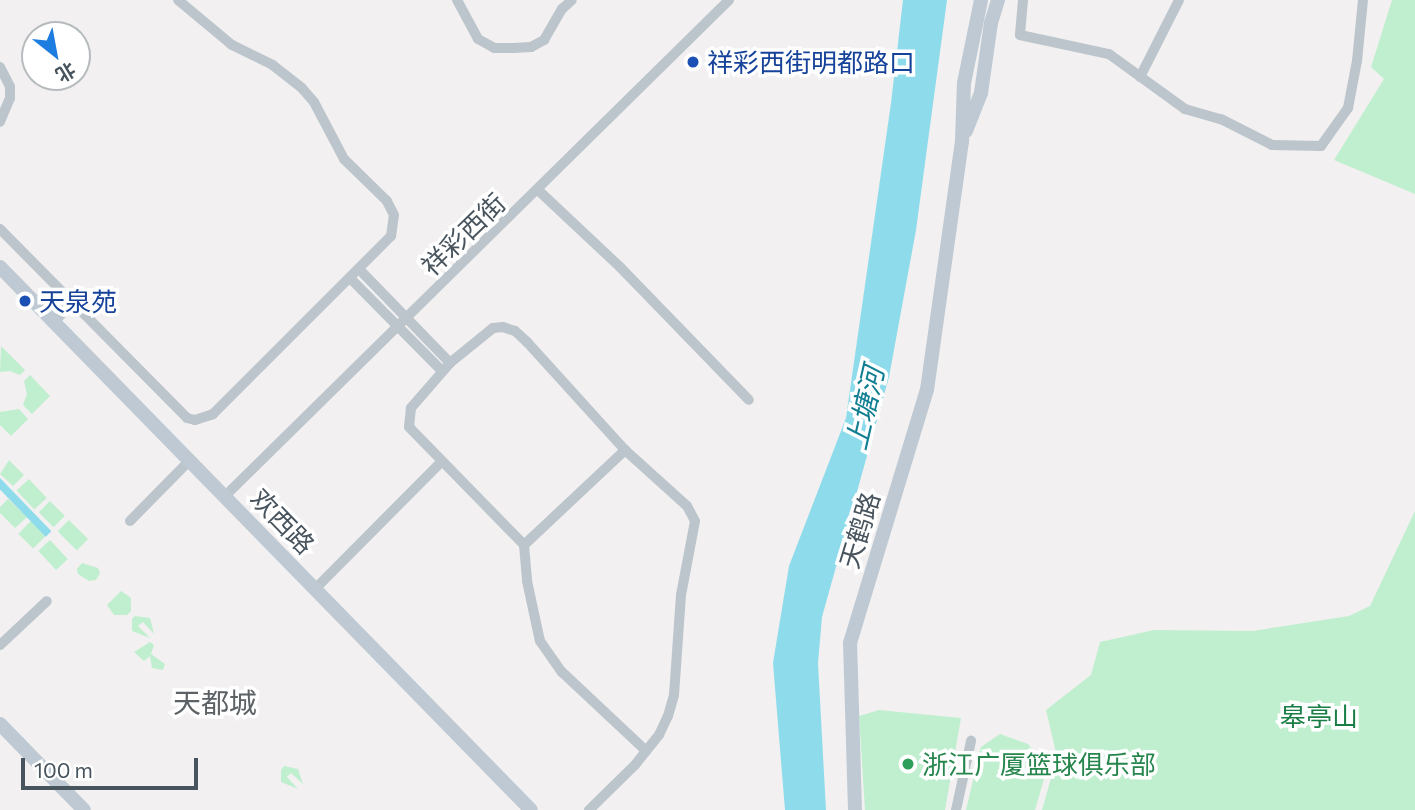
<!DOCTYPE html>
<meta charset="utf-8">
<style>
body{margin:0}
#map{position:relative;width:1415px;height:810px;overflow:hidden;background:#f2f0f0;font-family:Commissioner,"Noto Sans SC",sans-serif}
div>[style]{position:absolute}
[style*='--x']{left:calc(var(--x)*1px);top:calc(var(--y)*1px);width:calc(var(--w)*1px);rotate:calc(var(--a)*1deg)}
.green>*{inset:0;background:#c0efcf;transform-origin:0 0}
.water>*{inset:0;background:#8edceb;transform-origin:0 0}
.street>*{height:10px;margin:-5px;padding:0 5px;transform-origin:5px;border-radius:5px;background:#bcc5cc}
.secondary>*{height:14px;margin:-7px;padding:0 7px;transform-origin:7px;border-radius:7px;background:#bec9d3}
.dots>*{width:19px;height:19px;translate:-50% -50%;box-sizing:border-box;border:4px solid #fff;border-radius:50%}
span{translate:-50% -50%;white-space:nowrap;text-align:center;line-height:1.15;-webkit-text-stroke:7px #fff;paint-order:stroke}
.transit-label{font-size:26px;color:#164399}
.left{translate:0 -50%;text-align:left}
.street-label{font-size:26px;color:#48545d}
.park-label{font-size:26px;color:#197e46}
.leisure-label{font-size:26px;color:#27864d}
.water-label{font-size:28px;color:#0f7e92;font-style:italic}
.neighbourhood-label{font-size:28px;color:#5c6165}
.north{position:absolute;left:21px;top:21px;width:70px;height:70px;box-sizing:border-box;background:#fff;border:2px solid #b6bbbe;border-radius:50%;rotate:149deg;font-size:19px;font-weight:700;line-height:28px;text-align:center;color:#48545d}
.north::after{content:'';display:block;margin:auto;width:24px;height:32px;background:#1d7ce0;clip-path:polygon(50% 0,100% 100%,50% 72%,0 100%)}
.scale{position:absolute;left:21px;top:758px;width:177px;height:32px;box-sizing:border-box;border:4px solid #48545d;border-top:0;padding-left:9px;font-size:21px;line-height:24px;white-space:nowrap;color:#48545d;-webkit-text-stroke:5px #fff;paint-order:stroke}
</style>
<div id="map">
<div class="green">
<div style="clip-path:polygon(1392px 0,1415px 0,1415px 194px,1334px 160px,1384px 79px,1371px 67px)"></div>
<div style="clip-path:polygon(1px 346px,25px 370px,20px 375px,10px 371px,0 372px)"></div>
<div style="clip-path:polygon(30px 375px,50px 396px,32px 414px,23px 405px,27px 394px,24px 381px)"></div>
<div style="clip-path:polygon(19px 409px,28px 419px,11px 436px,0 425px,0 412px)"></div>
<div style="clip-path:polygon(9px 460px,24px 475px,13px 486px,0 474px)"></div>
<div style="left:29px;top:479px;width:26px;height:17px;rotate:47deg"></div>
<div style="clip-path:polygon(8px 499px,27px 517px,15px 528px,0 513px,0 507px)"></div>
<div style="left:50px;top:501px;width:21px;height:16px;rotate:45deg"></div>
<div style="clip-path:polygon(1415px 511px,1415px 810px,1042px 810px,1057px 757px,1046px 710px,1091px 675px,1100px 642px,1154px 630px,1253px 631px,1349px 616px,1370px 606px)"></div>
<div style="left:69px;top:520px;width:27px;height:16px;rotate:45deg"></div>
<div style="left:31px;top:521px;width:21px;height:18px;rotate:45deg"></div>
<div style="left:50px;top:540px;width:26px;height:16px;rotate:47deg"></div>
<div style="clip-path:polygon(82px 563px,98px 568px,100px 573px,96px 580px,89px 581px,78px 574px,77px 569px)"></div>
<div style="clip-path:polygon(121px 591px,131px 598px,131px 611px,127px 615px,114px 615px,107px 605px)"></div>
<div style="clip-path:polygon(135px 616px,150px 618px,154px 634px,143px 622px,138px 626px,150px 638px,132px 631px,132px 619px)"></div>
<div style="clip-path:polygon(150px 642px,154px 645px,151px 654px,165px 664px,163px 670px,152px 668px,150px 656px,144px 661px,134px 652px)"></div>
<div style="clip-path:polygon(879px 710px,961px 718px,945px 810px,865px 810px,859px 716px)"></div>
<div style="clip-path:polygon(1000px 734px,1028px 744px,1047px 769px,1035px 810px,966px 810px,981px 747px)"></div>
<div style="clip-path:polygon(284px 766px,298px 769px,303px 784px,291px 773px,287px 777px,298px 789px,281px 782px,281px 770px)"></div>
</div>
<div class="water">
<div style="clip-path:polygon(903px 0,947px 0,916px 230px,889px 377px,822px 617px,818px 663px,826px 810px,785px 810px,773px 663px,789px 566px,846px 418px,891px 103px)"></div>
<div style="left:0;top:478px;width:74px;height:8px;rotate:46deg"></div>
</div>
<div class="street">
<div style="--x:457;--y:0;--w:44;--a:61.7"></div>
<div style="--x:478;--y:39;--w:18;--a:29"></div>
<div style="--x:494;--y:48;--w:20;--a:0"></div>
<div style="--x:514;--y:48;--w:17;--a:-3"></div>
<div style="--x:531;--y:47;--w:15;--a:-28"></div>
<div style="--x:544;--y:40;--w:36;--a:-60"></div>
<div style="--x:562;--y:9;--w:13;--a:-42"></div>
<div style="--x:1023;--y:0;--w:35;--a:95"></div>
<div style="--x:1020;--y:35;--w:91;--a:12.1"></div>
<div style="--x:1109;--y:54;--w:94;--a:35.9"></div>
<div style="--x:1185;--y:109;--w:37;--a:16"></div>
<div style="--x:1221;--y:119;--w:57;--a:27"></div>
<div style="--x:1272;--y:145;--w:49;--a:1.2"></div>
<div style="--x:1321;--y:146;--w:47;--a:-54.6"></div>
<div style="--x:1348;--y:108;--w:48;--a:-79.2"></div>
<div style="--x:1357;--y:61;--w:61;--a:-84.4"></div>
<div style="--x:0;--y:67;--w:22;--a:63"></div>
<div style="--x:10;--y:87;--w:11;--a:90"></div>
<div style="--x:10;--y:98;--w:26;--a:113"></div>
<div style="--x:1140;--y:77;--w:86;--a:-63.1"></div>
<div style="--x:538;--y:190;--w:112;--a:43.2"></div>
<div style="--x:620;--y:267;--w:185;--a:45.9"></div>
<div style="--x:0;--y:229;--w:266;--a:45.3"></div>
<div style="--x:187;--y:418;--w:8;--a:14"></div>
<div style="--x:195;--y:420;--w:19;--a:-18"></div>
<div style="--x:213;--y:414;--w:252;--a:-45"></div>
<div style="--x:391;--y:236;--w:21;--a:-82"></div>
<div style="--x:394;--y:215;--w:16;--a:-117"></div>
<div style="--x:387;--y:201;--w:60;--a:-135.7"></div>
<div style="--x:344;--y:159;--w:64;--a:-117.8"></div>
<div style="--x:314;--y:102;--w:18;--a:-131"></div>
<div style="--x:302;--y:88;--w:37;--a:-142"></div>
<div style="--x:273;--y:65;--w:46;--a:-154"></div>
<div style="--x:232;--y:45;--w:70;--a:-140.2"></div>
<div style="--x:359;--y:269;--w:131;--a:45.9"></div>
<div style="--x:350;--y:278;--w:131;--a:45.3"></div>
<div style="--x:54;--y:322;--w:26;--a:-47"></div>
<div style="--x:225;--y:496;--w:707;--a:-44.54"></div>
<div style="--x:130;--y:521;--w:86;--a:-45.5"></div>
<div style="--x:524;--y:545;--w:139;--a:-43.2"></div>
<div style="--x:315;--y:589;--w:179;--a:-45.2"></div>
<div style="--x:0;--y:645;--w:64;--a:-43.1"></div>
<div style="--x:589;--y:810;--w:64;--a:-44.4"></div>
<div style="--x:635;--y:765;--w:18;--a:-52"></div>
<div style="--x:646;--y:751;--w:21;--a:-51"></div>
<div style="--x:659;--y:735;--w:21;--a:-65"></div>
<div style="--x:668;--y:716;--w:22;--a:-74"></div>
<div style="--x:674;--y:695;--w:100;--a:-86"></div>
<div style="--x:681;--y:595;--w:75;--a:-79.3"></div>
<div style="--x:695;--y:521;--w:17;--a:-118"></div>
<div style="--x:687;--y:506;--w:84;--a:-137.9"></div>
<div style="--x:625;--y:450;--w:146;--a:-132.2"></div>
<div style="--x:527;--y:342;--w:16;--a:-137"></div>
<div style="--x:515;--y:331;--w:13;--a:-162"></div>
<div style="--x:503;--y:327;--w:10;--a:174"></div>
<div style="--x:493;--y:328;--w:55;--a:140.9"></div>
<div style="--x:450;--y:363;--w:60;--a:130.9"></div>
<div style="--x:411;--y:408;--w:19;--a:96"></div>
<div style="--x:409;--y:427;--w:165;--a:45.7"></div>
<div style="--x:524;--y:545;--w:36;--a:85"></div>
<div style="--x:527;--y:581;--w:61;--a:77.8"></div>
<div style="--x:540;--y:641;--w:38;--a:55"></div>
<div style="--x:562;--y:672;--w:115;--a:43.2"></div>
<div style="--x:956;--y:810;--w:71;--a:-77.7"></div>
</div>
<div class="secondary">
<div style="--x:966;--y:131;--w:41;--a:-68.5"></div>
<div style="--x:981;--y:93;--w:71;--a:-81.9"></div>
<div style="--x:991;--y:23;--w:24;--a:-73"></div>
<div style="--x:0;--y:267;--w:759;--a:45.64"></div>
<div style="--x:0;--y:724;--w:120;--a:45.7"></div>
<div style="--x:855;--y:810;--w:167;--a:-91.7"></div>
<div style="--x:850;--y:643;--w:264;--a:-73.1"></div>
<div style="--x:927;--y:390;--w:250;--a:-82"></div>
<div style="--x:962;--y:142;--w:59;--a:-88.1"></div>
<div style="--x:964;--y:83;--w:85;--a:-78.4"></div>
</div>
<div class="dots">
<div style="left:693px;top:62px;background:#1a4fb4"></div>
<div style="left:25px;top:301px;background:#1a4fb4"></div>
<div style="left:908px;top:764px;background:#2e9e5b"></div>
</div>
<div class="transit-label">
<span class="left" style="left:707px;top:62px">祥彩西街明都路口</span>
<span class="left" style="left:39px;top:301px">天泉苑</span>
</div>
<div class="street-label">
<span style="left:463px;top:234px;rotate:-44deg">祥彩西街</span>
<span style="left:283px;top:521px;rotate:46deg">欢西路</span>
<span style="left:859px;top:530px;rotate:-73deg">天鹤路</span>
</div>
<div class="park-label">
<span style="left:1319px;top:716px">皋亭山</span>
</div>
<div class="leisure-label">
<span class="left" style="left:922px;top:764px">浙江广厦篮球俱乐部</span>
</div>
<div class="water-label">
<span style="left:864px;top:408px;rotate:-77deg">上塘河</span>
</div>
<div class="neighbourhood-label">
<span style="left:215px;top:702px">天都城</span>
</div>
<div class="north">北</div>
<div class="scale">100 m</div>
</div>
